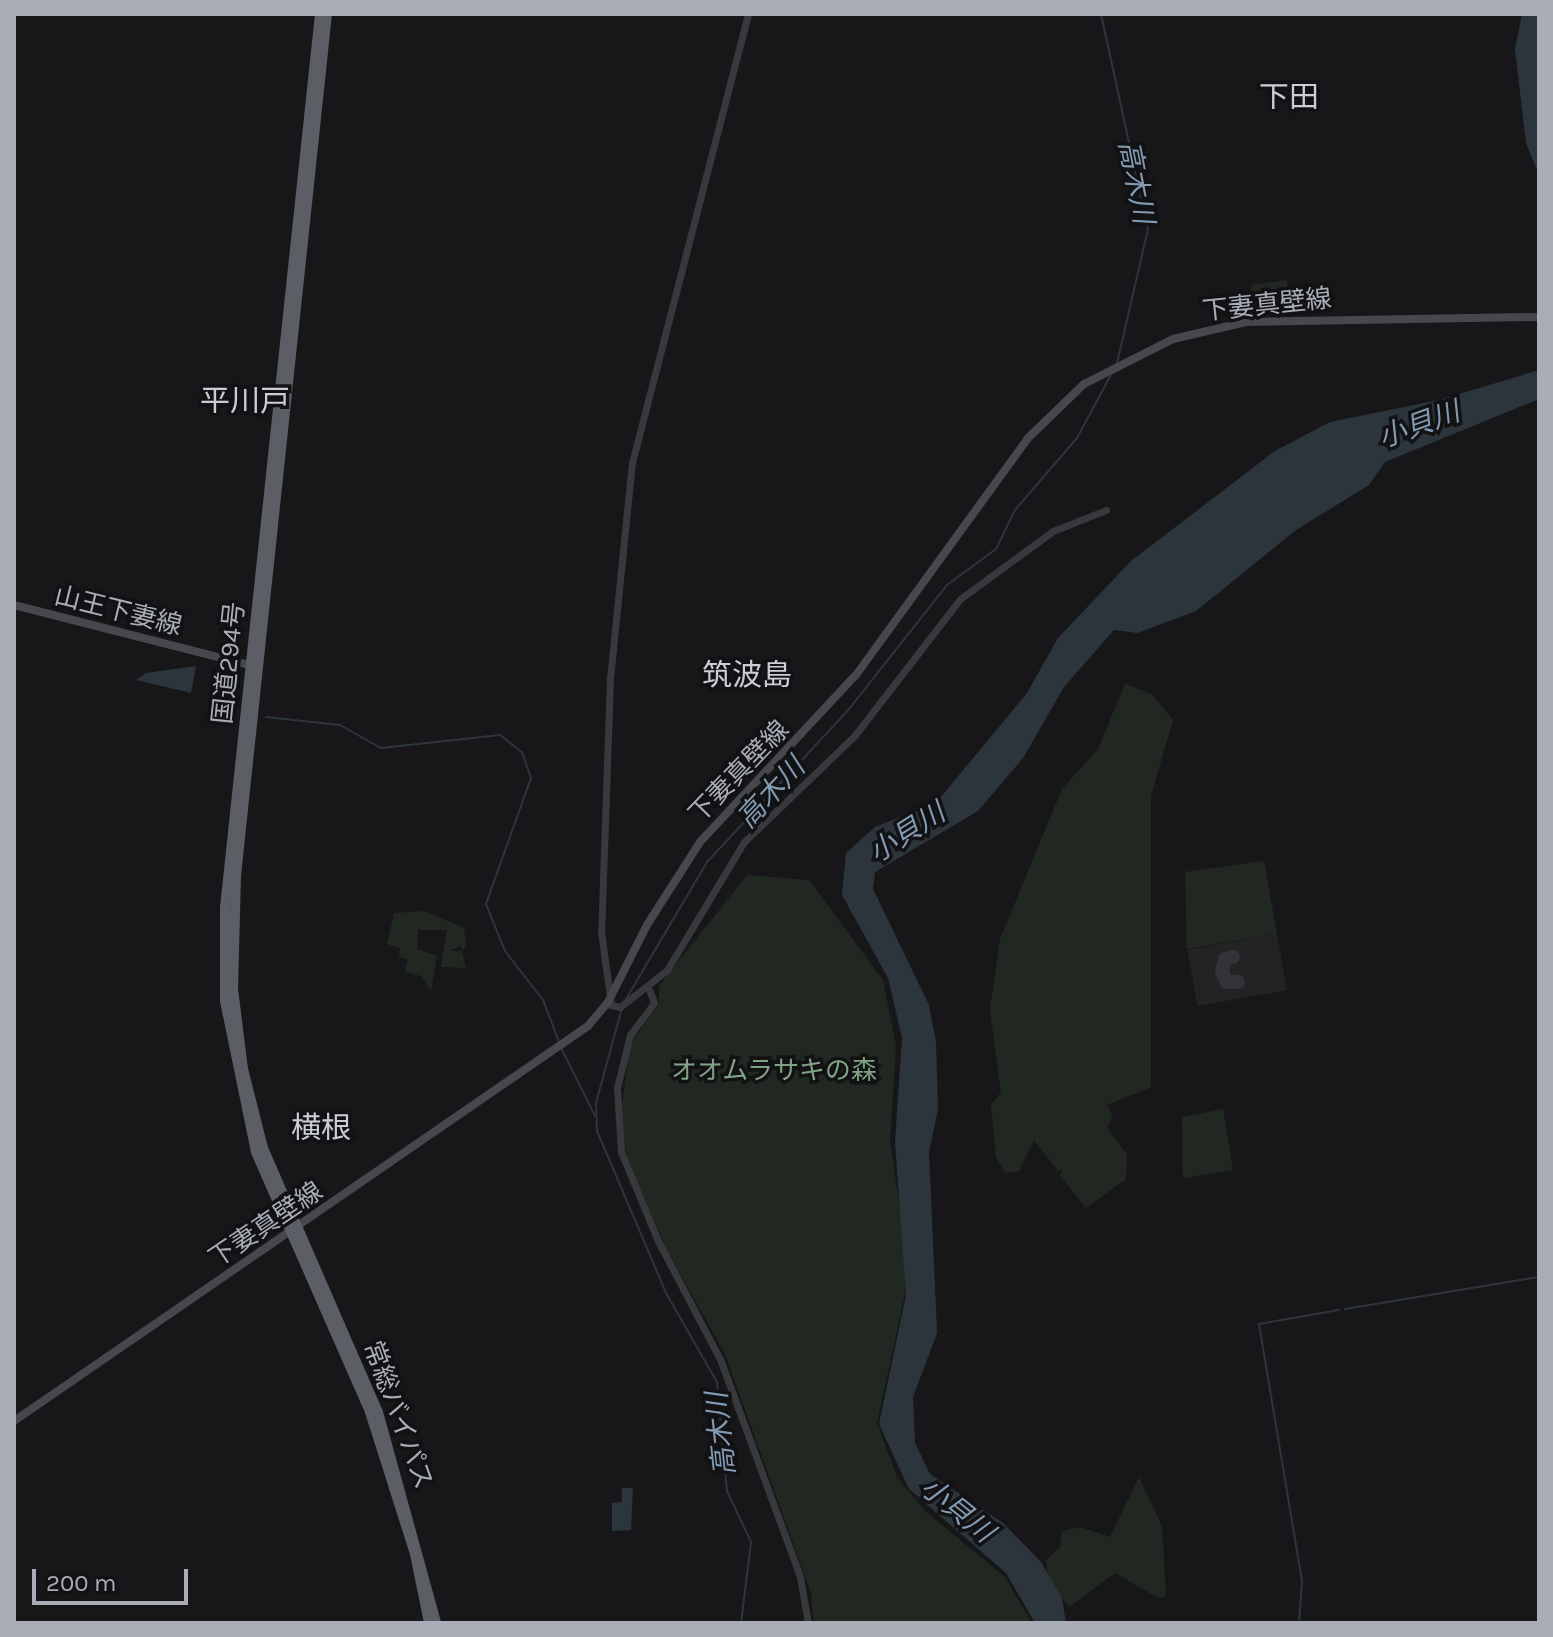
<!DOCTYPE html>
<meta charset="utf-8">
<style>
body{margin:0}
#map{position:relative;width:1553px;height:1637px;overflow:hidden;background:#171719;font-family:Karla,"Noto Sans JP",sans-serif}
div>[style]{position:absolute}
[style*='--x']{left:calc(var(--x)*1px);top:calc(var(--y)*1px);width:calc(var(--w)*1px);rotate:calc(var(--a)*1deg)}
.built>*{inset:0;background:#232326;transform-origin:0 0}
.green>*{inset:0;background:#212822}
.water>*{inset:0;background:#2d353c}
.stream>*{height:2px;margin:-1px;padding:0 1px;transform-origin:1px;border-radius:1px;background:#2d353c}
.taxiway>*{height:14px;margin:-7px;padding:0 7px;transform-origin:7px;border-radius:7px;background:#333438}
.tertiary>*{height:7px;margin:-3.5px;padding:0 3.5px;transform-origin:3.5px;border-radius:3.5px;background:#38393d}
.secondary>*{height:8px;margin:-4px;padding:0 4px;transform-origin:4px;border-radius:4px;background:#46484d}
.trunk>*{height:10px;margin:-5px;padding:0 5px;transform-origin:5px;border-radius:5px;background:#5c5e65}
span{translate:-50% -50%;white-space:nowrap;text-align:center;line-height:1.15;-webkit-text-stroke:7px #121214;paint-order:stroke}
.street-label{font-size:26px;color:#a9adb8}
.park-label{font-size:26px;color:#81a284}
.water-label{font-size:28px;color:#829ab2;font-style:italic}
.quarter-label{font-size:30px;color:#cacdd4}
.frame{position:absolute;inset:0;border:16px solid #a9adb8;pointer-events:none}
.scale{position:absolute;left:32px;top:1569px;width:156px;height:36px;box-sizing:border-box;border:4px solid #a9adb8;border-top:0;padding-left:10px;font-size:24px;line-height:28px;white-space:nowrap;color:#a9adb8;-webkit-text-stroke:6px #121214;paint-order:stroke}
</style>
<div id="map">
<div class="built">
<div style="left:1277px;top:934px;width:57px;height:91px;rotate:80deg"></div>
</div>
<div class="green">
<div style="clip-path:polygon(1287px 280px,1288px 312px,1251px 315px,1251px 285px)"></div>
<div style="clip-path:polygon(1125px 684px,1152px 694px,1173px 720px,1151px 796px,1151px 1087px,1107px 1105px,1113px 1117px,1107px 1127px,1127px 1155px,1126px 1179px,1086px 1208px,1060px 1176px,1063px 1169px,1058px 1171px,1034px 1140px,1019px 1171px,1005px 1173px,996px 1157px,991px 1105px,1001px 1092px,990px 1010px,1000px 939px,1062px 789px,1098px 749px)"></div>
<div style="clip-path:polygon(1264px 861px,1277px 934px,1187px 949px,1185px 872px)"></div>
<div style="clip-path:polygon(747px 875px,809px 880px,883px 980px,896px 1045px,890px 1142px,905px 1244px,905px 1294px,877px 1423px,897px 1477px,925px 1511px,1005px 1577px,1032px 1623px,814px 1623px,811px 1593px,725px 1354px,666px 1248px,627px 1159px,620px 1122px,630px 1044px,659px 1004px,659px 986px)"></div>
<div style="clip-path:polygon(425px 911px,464px 928px,466px 944px,463px 951px,461px 945px,450px 951px,462px 951px,466px 968px,441px 967px,447px 930px,418px 930px,417px 949px,437px 956px,431px 991px,421px 976px,405px 972px,408px 959px,399px 957px,400px 948px,387px 944px,394px 913px)"></div>
<div style="clip-path:polygon(1223px 1109px,1233px 1170px,1183px 1178px,1182px 1117px)"></div>
<div style="clip-path:polygon(1139px 1477px,1162px 1526px,1166px 1595px,1160px 1599px,1115px 1573px,1069px 1607px,1048px 1579px,1046px 1560px,1060px 1547px,1062px 1531px,1080px 1527px,1110px 1537px)"></div>
</div>
<div class="water">
<div style="clip-path:polygon(1522px 14px,1539px 14px,1539px 175px,1526px 143px,1515px 49px)"></div>
<div style="clip-path:polygon(1539px 370px,1539px 399px,1385px 462px,1369px 485px,1296px 530px,1196px 611px,1137px 633px,1114px 630px,1064px 687px,1023px 758px,978px 811px,875px 872px,873px 889px,929px 1005px,936px 1042px,938px 1109px,929px 1152px,937px 1333px,913px 1397px,915px 1443px,930px 1474px,1003px 1523px,1041px 1562px,1062px 1598px,1066px 1623px,1035px 1623px,1006px 1573px,909px 1489px,879px 1424px,906px 1295px,895px 1143px,902px 1038px,888px 978px,842px 895px,846px 853px,875px 827px,936px 803px,1027px 693px,1058px 638px,1131px 561px,1275px 451px,1330px 422px,1439px 400px)"></div>
<div style="clip-path:polygon(196px 666px,191px 693px,136px 680px,146px 673px)"></div>
<div style="clip-path:polygon(622px 1488px,633px 1488px,631px 1530px,612px 1531px,612px 1503px,622px 1502px)"></div>
</div>
<div class="stream">
<div style="--x:1101;--y:14;--w:220;--a:77.7"></div>
<div style="--x:1148;--y:229;--w:138;--a:103"></div>
<div style="--x:266;--y:717;--w:74;--a:6.2"></div>
<div style="--x:340;--y:725;--w:47;--a:29.3"></div>
<div style="--x:381;--y:748;--w:120;--a:-6.2"></div>
<div style="--x:500;--y:735;--w:28;--a:38"></div>
<div style="--x:522;--y:752;--w:28;--a:71"></div>
<div style="--x:531;--y:778;--w:134;--a:109.7"></div>
<div style="--x:486;--y:904;--w:51;--a:68"></div>
<div style="--x:505;--y:951;--w:62;--a:52.2"></div>
<div style="--x:543;--y:1000;--w:45;--a:69.1"></div>
<div style="--x:626;--y:999;--w:159;--a:-59.4"></div>
<div style="--x:707;--y:862;--w:209;--a:-47.1"></div>
<div style="--x:849;--y:709;--w:158;--a:-51.7"></div>
<div style="--x:947;--y:585;--w:61;--a:-36.3"></div>
<div style="--x:996;--y:549;--w:43;--a:-64"></div>
<div style="--x:1015;--y:510;--w:95;--a:-49.3"></div>
<div style="--x:1077;--y:438;--w:74;--a:-61.7"></div>
<div style="--x:622;--y:1008;--w:98;--a:105.3"></div>
<div style="--x:596;--y:1103;--w:28;--a:88"></div>
<div style="--x:597;--y:1131;--w:176;--a:66.9"></div>
<div style="--x:666;--y:1293;--w:103;--a:60.2"></div>
<div style="--x:717;--y:1382;--w:109;--a:84.8"></div>
<div style="--x:727;--y:1491;--w:56;--a:64.8"></div>
<div style="--x:751;--y:1542;--w:82;--a:97"></div>
<div style="--x:561;--y:1048;--w:76;--a:63.4"></div>
<div style="--x:1345;--y:1309;--w:197;--a:-9.4"></div>
<div style="--x:1299;--y:1623;--w:42;--a:-85.9"></div>
<div style="--x:1302;--y:1581;--w:261;--a:-99.5"></div>
<div style="--x:1259;--y:1324;--w:81;--a:-9.9"></div>
</div>
<div class="taxiway">
<div style="--x:1233;--y:957;--w:8;--a:166"></div>
<div style="--x:1225;--y:959;--w:13;--a:103"></div>
<div style="--x:1222;--y:972;--w:11;--a:63"></div>
<div style="--x:1227;--y:982;--w:11;--a:0"></div>
</div>
<div class="tertiary">
<div style="--x:748;--y:14;--w:463;--a:104.5"></div>
<div style="--x:632;--y:462;--w:218;--a:95.8"></div>
<div style="--x:610;--y:679;--w:252;--a:92"></div>
<div style="--x:601;--y:931;--w:75;--a:82.3"></div>
<div style="--x:611;--y:1005;--w:9;--a:13"></div>
<div style="--x:620;--y:1007;--w:60;--a:-38.2"></div>
<div style="--x:667;--y:970;--w:149;--a:-59"></div>
<div style="--x:744;--y:842;--w:154;--a:-43.9"></div>
<div style="--x:855;--y:735;--w:172;--a:-52.3"></div>
<div style="--x:960;--y:599;--w:115;--a:-36.2"></div>
<div style="--x:1053;--y:531;--w:57;--a:-21.6"></div>
<div style="--x:648;--y:987;--w:17;--a:69"></div>
<div style="--x:654;--y:1003;--w:40;--a:127"></div>
<div style="--x:630;--y:1035;--w:55;--a:103.8"></div>
<div style="--x:617;--y:1088;--w:64;--a:86.4"></div>
<div style="--x:621;--y:1152;--w:96;--a:67.4"></div>
<div style="--x:658;--y:1241;--w:133;--a:62.3"></div>
<div style="--x:720;--y:1359;--w:232;--a:69.8"></div>
<div style="--x:800;--y:1577;--w:47;--a:80.1"></div>
</div>
<div class="secondary">
<div style="--x:14;--y:605;--w:247;--a:14.3"></div>
<div style="--x:14;--y:1421;--w:697;--a:-34.53"></div>
<div style="--x:588;--y:1026;--w:31;--a:-50"></div>
<div style="--x:608;--y:1002;--w:86;--a:-63.1"></div>
<div style="--x:647;--y:925;--w:98;--a:-57.4"></div>
<div style="--x:700;--y:842;--w:229;--a:-47"></div>
<div style="--x:856;--y:675;--w:293;--a:-54"></div>
<div style="--x:1028;--y:438;--w:78;--a:-44"></div>
<div style="--x:1084;--y:384;--w:100;--a:-26.8"></div>
<div style="--x:1173;--y:339;--w:75;--a:-13.1"></div>
<div style="--x:1246;--y:322;--w:293;--a:-1"></div>
</div>
<div class="trunk">
<div style="--x:320;--y:14;--w:899;--a:96.07"></div>
<div style="--x:225;--y:908;--w:93;--a:90"></div>
<div style="--x:225;--y:1001;--w:154;--a:78.4"></div>
<div style="--x:256;--y:1152;--w:284;--a:66.3"></div>
<div style="--x:370;--y:1412;--w:149;--a:72.4"></div>
<div style="--x:415;--y:1554;--w:70;--a:78.5"></div>
<div style="--x:327;--y:14;--w:866;--a:96.03"></div>
<div style="--x:236;--y:875;--w:114;--a:91.5"></div>
<div style="--x:233;--y:989;--w:81;--a:82.9"></div>
<div style="--x:243;--y:1069;--w:81;--a:75.8"></div>
<div style="--x:263;--y:1148;--w:288;--a:66.5"></div>
<div style="--x:378;--y:1412;--w:219;--a:74.6"></div>
</div>
<div class="street-label">
<span style="left:1267px;top:305px;rotate:-6deg">下妻真壁線</span>
<span style="left:118px;top:611px;rotate:14deg">山王下妻線</span>
<span style="left:229px;top:663px;rotate:-84deg">国道294号</span>
<span style="left:739px;top:772px;rotate:-46deg">下妻真壁線</span>
<span style="left:266px;top:1225px;rotate:-34deg">下妻真壁線</span>
<span style="left:398px;top:1415px;rotate:70deg">常総バイパス</span>
</div>
<div class="park-label">
<span style="left:774px;top:1071px">オオムラサキの森</span>
</div>
<div class="water-label">
<span style="left:1136px;top:182px;rotate:79deg">高木川</span>
<span style="left:1419px;top:425px;rotate:-20deg">小貝川</span>
<span style="left:771px;top:793px;rotate:-47deg">高木川</span>
<span style="left:907px;top:833px;rotate:-33deg">小貝川</span>
<span style="left:721px;top:1434px;rotate:-96deg">高木川</span>
<span style="left:957px;top:1510px;rotate:39deg">小貝川</span>
</div>
<div class="quarter-label">
<span style="left:1289px;top:97px">下田</span>
<span style="left:245px;top:401px">平川戸</span>
<span style="left:747px;top:675px">筑波島</span>
<span style="left:321px;top:1128px">横根</span>
</div>
<div class="frame"></div>
<div class="scale">200 m</div>
</div>
